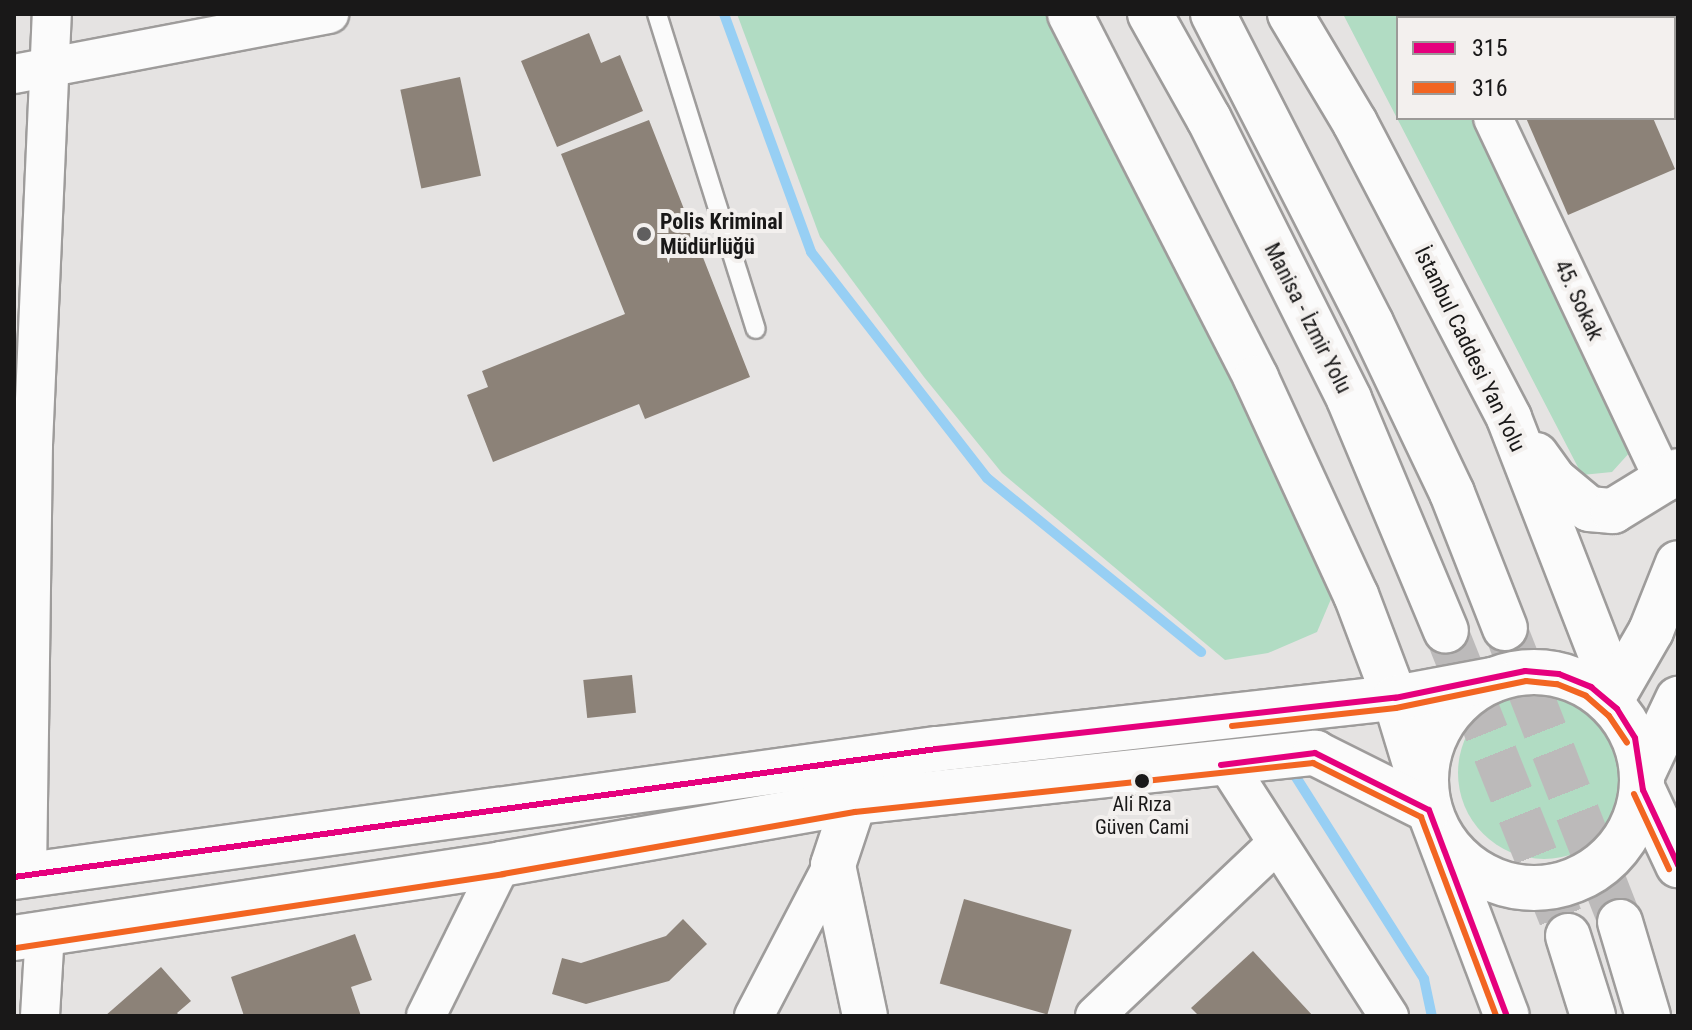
<!DOCTYPE html>
<meta charset="utf-8">
<style>
body{margin:0}
#map{position:relative;width:1692px;height:1030px;overflow:hidden;background:#e5e3e2;font-family:"Roboto Condensed",sans-serif}
div>[style]{position:absolute}
[style*='--x']{left:calc(var(--x)*1px);top:calc(var(--y)*1px);width:calc(var(--w)*1px);rotate:calc(var(--a)*1deg)}
.green>*{inset:0;background:#b1dcc3}
.round{border-radius:50%}
.stream>*{height:10px;margin:-5px;padding:0 5px;transform-origin:5px;border-radius:5px;background:#97cff4}
.building>*{inset:0;background:#8c8278;transform-origin:0 0}
.trunk-tunnel>*{height:44px;margin-top:-22px;transform-origin:0;background:repeating-linear-gradient(90deg,#bcbaba 0 44px,transparent 0 66px)}
.roads{filter:drop-shadow(2px 0 #9e9c9b) drop-shadow(-2px 0 #9e9c9b) drop-shadow(0 2px #9e9c9b) drop-shadow(0 -2px #9e9c9b)}
.service>*{height:18px;margin:-9px;padding:0 9px;transform-origin:9px;border-radius:9px;background:#fbfbfb}
.minor>*{height:38px;margin:-19px;padding:0 19px;transform-origin:19px;border-radius:19px;background:#fbfbfb}
.tertiary>*{height:44px;margin:-22px;padding:0 22px;transform-origin:22px;border-radius:22px;background:#fbfbfb}
.secondary>*{height:44px;margin:-22px;padding:0 22px;transform-origin:22px;border-radius:22px;background:#fbfbfb}
.secondary>.ring{margin:-22px;padding:0;box-sizing:content-box;background:none;border:44px solid #fbfbfb;border-radius:50%}
.trunk>*{height:44px;margin:-22px;padding:0 22px;transform-origin:22px;border-radius:22px;background:#fbfbfb}
.bus-1>*{height:6px;margin:-3px;padding:0 3px;transform-origin:3px;border-radius:3px;background:#e5007d}
.bus-2>*{height:6px;margin:-3px;padding:0 3px;transform-origin:3px;border-radius:3px;background:#f26522}
.dots>*{width:22px;height:22px;translate:-50% -50%;box-sizing:border-box;border:4px solid #f3f0ee;border-radius:50%}
span{translate:-50% -50%;white-space:nowrap;text-align:center;line-height:1.15;-webkit-text-stroke:8px #f3f0ee;paint-order:stroke}
.bus-label{font-size:20px;color:#191818}
.poi-label{font-size:22px;color:#191818;font-weight:700}
.left{translate:0 -50%;text-align:left}
.street-label{font-size:22px;color:#191818}
.frame{position:absolute;inset:0;border:16px solid #191818;pointer-events:none}
.legend{position:absolute;left:1396px;top:16px;width:280px;height:104px;box-sizing:border-box;background:#f3f0ee;border:2px solid #9c9a98;margin:0;padding:10px 14px;list-style:none;font-size:24px;color:#191818}
.legend li{display:flex;align-items:center;gap:16px;height:40px}
.legend b{width:40px;border:2px solid #9c9a98}
</style>
<div id="map">
<div class="green">
<div style="clip-path:polygon(737px 14px,1053px 14px,1210px 326px,1310px 544px,1331px 599px,1317px 632px,1268px 653px,1225px 660px,1002px 473px,924px 377px,820px 237px)"></div>
<div style="clip-path:polygon(1343px 14px,1426px 14px,1428px 18px,1398px 18px,1398px 118px,1475px 118px,1631px 451px,1612px 472px,1582px 475px)"></div>
<div class="round" style="left:1458px;top:687px;width:172px;height:172px"></div>
</div>
<div class="stream">
<div style="--x:724;--y:14;--w:253;--a:69.9"></div>
<div style="--x:811;--y:252;--w:286;--a:52.1"></div>
<div style="--x:987;--y:478;--w:276;--a:39.1"></div>
<div style="--x:1294;--y:774;--w:243;--a:57.6"></div>
<div style="--x:1424;--y:979;--w:38;--a:78"></div>
</div>
<div class="building">
<div style="left:1508px;top:14px;width:97px;height:10px"></div>
<div style="clip-path:polygon(1641px 14px,1678px 14px,1678px 64px,1674px 65px,1674px 18px,1642px 18px)"></div>
<div style="clip-path:polygon(589px 33px,601px 63px,620px 55px,643px 111px,557px 147px,521px 61px)"></div>
<div style="left:460px;top:77px;width:101px;height:61px;rotate:78deg"></div>
<div style="clip-path:polygon(1526px 118px,1653px 118px,1675px 169px,1568px 215px)"></div>
<div style="clip-path:polygon(649px 120px,750px 377px,645px 419px,639px 404px,493px 462px,467px 395px,488px 387px,482px 371px,625px 314px,561px 154px)"></div>
<div style="left:632px;top:675px;width:38px;height:49px;rotate:84deg"></div>
<div style="left:964px;top:899px;width:112px;height:88px;rotate:16deg"></div>
<div style="clip-path:polygon(683px 919px,707px 944px,669px 981px,586px 1004px,552px 994px,562px 958px,581px 963px,666px 936px)"></div>
<div style="clip-path:polygon(355px 934px,372px 980px,351px 987px,361px 1016px,244px 1016px,231px 977px)"></div>
<div style="clip-path:polygon(1253px 951px,1313px 1016px,1199px 1016px,1191px 1008px)"></div>
<div style="clip-path:polygon(161px 967px,191px 1001px,177px 1013px,180px 1016px,105px 1016px)"></div>
</div>
<div class="trunk-tunnel">
<div style="--x:1505;--y:628;--w:316;--a:68.6"></div>
<div style="--x:1446;--y:631;--w:328;--a:68.2"></div>
</div>
<div class="roads">
<div class="service">
<div style="--x:657;--y:14;--w:330;--a:72.6"></div>
</div>
<div class="minor">
<div style="--x:1444;--y:14;--w:4;--a:63"></div>
<div style="--x:14;--y:74;--w:321;--a:-10.8"></div>
<div style="--x:1493;--y:118;--w:403;--a:64.7"></div>
<div style="--x:1227;--y:764;--w:300;--a:57.3"></div>
<div style="--x:27;--y:874;--w:429;--a:-89.2"></div>
<div style="--x:33;--y:445;--w:431;--a:-87.5"></div>
<div style="--x:40;--y:1016;--w:83;--a:-86.6"></div>
<div style="--x:426;--y:1016;--w:169;--a:-63.7"></div>
<div style="--x:754;--y:1016;--w:170;--a:-62.4"></div>
<div style="--x:1095;--y:1016;--w:251;--a:-43.5"></div>
</div>
<div class="tertiary">
<div style="--x:865;--y:1016;--w:154;--a:-102"></div>
<div style="--x:833;--y:865;--w:66;--a:-71.6"></div>
<div style="--x:854;--y:802;--w:33;--a:-57"></div>
</div>
<div class="secondary">
<div style="--x:1070;--y:14;--w:409;--a:62.9"></div>
<div style="--x:1256;--y:378;--w:239;--a:65.3"></div>
<div style="--x:1356;--y:595;--w:110;--a:69.3"></div>
<div style="--x:1395;--y:698;--w:117;--a:73.1"></div>
<div style="--x:1429;--y:810;--w:220;--a:69.3"></div>
<div style="--x:1290;--y:14;--w:127;--a:59.2"></div>
<div style="--x:1355;--y:123;--w:333;--a:62.4"></div>
<div style="--x:1509;--y:418;--w:265;--a:68.8"></div>
<div style="--x:1605;--y:665;--w:37;--a:82"></div>
<div style="--x:1536;--y:455;--w:31;--a:54"></div>
<div style="--x:1554;--y:480;--w:45;--a:39.6"></div>
<div style="--x:1589;--y:509;--w:24;--a:5"></div>
<div style="--x:1613;--y:511;--w:76;--a:-31.6"></div>
<div class="ring" style="left:1426px;top:672px;width:172px;height:172px"></div>
<div style="--x:1610;--y:702;--w:82;--a:-60"></div>
<div style="--x:1651;--y:631;--w:73;--a:-68.3"></div>
<div style="--x:1643;--y:773;--w:82;--a:-64.7"></div>
<div style="--x:1643;--y:790;--w:83;--a:65"></div>
<div style="--x:14;--y:877;--w:932;--a:-7.9"></div>
<div style="--x:937;--y:749;--w:461;--a:-6.4"></div>
<div style="--x:1395;--y:698;--w:99;--a:-10.5"></div>
<div style="--x:14;--y:938;--w:493;--a:-8.6"></div>
<div style="--x:501;--y:864;--w:358;--a:-10"></div>
<div style="--x:854;--y:802;--w:464;--a:-6.1"></div>
<div style="--x:1315;--y:753;--w:127;--a:26.6"></div>
</div>
<div class="trunk">
<div style="--x:1150;--y:14;--w:120;--a:60.7"></div>
<div style="--x:1209;--y:119;--w:313;--a:63.4"></div>
<div style="--x:1349;--y:399;--w:251;--a:67.3"></div>
<div style="--x:1213;--y:14;--w:347;--a:62.9"></div>
<div style="--x:1371;--y:323;--w:188;--a:64.5"></div>
<div style="--x:1452;--y:493;--w:145;--a:68.6"></div>
<div style="--x:1620;--y:922;--w:98;--a:73.4"></div>
<div style="--x:1568;--y:936;--w:84;--a:72.6"></div>
</div>
</div>
<div class="bus-1">
<div style="--x:1221;--y:765;--w:95;--a:-7.3"></div>
<div style="--x:1315;--y:753;--w:127;--a:26.6"></div>
<div style="--x:1429;--y:810;--w:220;--a:69.3"></div>
<div style="--x:14;--y:877;--w:932;--a:-7.9"></div>
<div style="--x:937;--y:749;--w:461;--a:-6.4"></div>
<div style="--x:1395;--y:698;--w:133;--a:-11.7"></div>
<div style="--x:1525;--y:671;--w:34;--a:5"></div>
<div style="--x:1559;--y:674;--w:35;--a:22"></div>
<div style="--x:1591;--y:687;--w:34;--a:40"></div>
<div style="--x:1617;--y:709;--w:34;--a:58"></div>
<div style="--x:1635;--y:738;--w:53;--a:81.3"></div>
<div style="--x:1643;--y:790;--w:83;--a:65"></div>
</div>
<div class="bus-2">
<div style="--x:1232;--y:726;--w:165;--a:-6.3"></div>
<div style="--x:1396;--y:708;--w:133;--a:-11.7"></div>
<div style="--x:1526;--y:681;--w:31;--a:6"></div>
<div style="--x:1557;--y:684;--w:31;--a:22"></div>
<div style="--x:1586;--y:696;--w:30;--a:41"></div>
<div style="--x:1609;--y:716;--w:32;--a:56"></div>
<div style="--x:1634;--y:794;--w:83;--a:65"></div>
<div style="--x:16;--y:948;--w:493;--a:-8.6"></div>
<div style="--x:503;--y:874;--w:357;--a:-10"></div>
<div style="--x:855;--y:812;--w:461;--a:-6.1"></div>
<div style="--x:1313;--y:763;--w:121;--a:26.6"></div>
<div style="--x:1421;--y:817;--w:213;--a:69.3"></div>
</div>
<div class="dots">
<div style="left:644px;top:234px;background:#605f5f"></div>
<div style="left:1142px;top:781px;background:#191818"></div>
</div>
<div class="bus-label">
<span style="left:1142px;top:816px">Ali Rıza<br>Güven Cami</span>
</div>
<div class="poi-label">
<span class="left" style="left:660px;top:234px">Polis Kriminal<br>Müdürlüğü</span>
</div>
<div class="street-label">
<span style="left:1579px;top:300px;rotate:65deg">45. Sokak</span>
<span style="left:1308px;top:318px;rotate:63deg">Manisa - İzmir Yolu</span>
<span style="left:1470px;top:349px;rotate:64deg">İstanbul Caddesi Yan Yolu</span>
</div>
<div class="frame"></div>
<ul class="legend">
<li><b style="height:10px;background:#e5007d"></b>315</li>
<li><b style="height:10px;background:#f26522"></b>316</li>
</ul>
</div>
